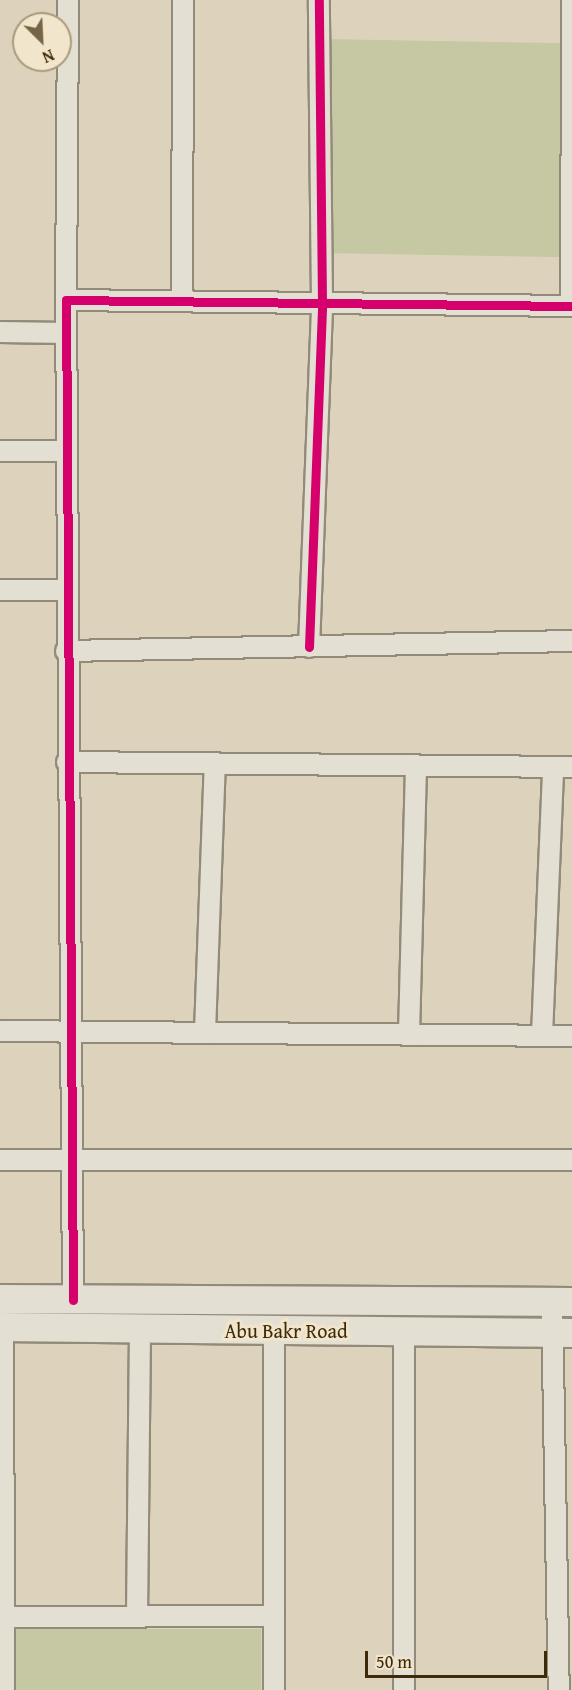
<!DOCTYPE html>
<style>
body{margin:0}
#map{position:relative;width:572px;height:1690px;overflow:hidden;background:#ddd3bc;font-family:"Gentium Book Plus",serif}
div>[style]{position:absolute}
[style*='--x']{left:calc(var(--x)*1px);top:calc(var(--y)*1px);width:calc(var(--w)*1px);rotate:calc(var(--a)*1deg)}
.green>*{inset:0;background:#c5c8a3;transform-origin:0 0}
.roads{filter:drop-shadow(2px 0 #938b7a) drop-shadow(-2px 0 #938b7a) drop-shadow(0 2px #938b7a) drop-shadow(0 -2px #938b7a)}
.street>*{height:20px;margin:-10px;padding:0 10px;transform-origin:10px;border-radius:10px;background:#e4dfd3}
.secondary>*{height:28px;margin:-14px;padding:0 14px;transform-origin:14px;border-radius:14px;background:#e4dfd3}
.cycleway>*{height:9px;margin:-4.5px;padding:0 4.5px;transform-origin:4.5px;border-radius:4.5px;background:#d6006c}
span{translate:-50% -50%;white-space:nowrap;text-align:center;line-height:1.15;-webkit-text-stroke:6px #f1e6cb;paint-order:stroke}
.street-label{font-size:20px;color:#3e2908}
.north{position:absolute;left:12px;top:12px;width:60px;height:60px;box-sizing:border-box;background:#f1e6cb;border:2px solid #a99a7d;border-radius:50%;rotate:156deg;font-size:16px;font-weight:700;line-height:24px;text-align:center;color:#3e2908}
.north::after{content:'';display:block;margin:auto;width:21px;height:27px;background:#766447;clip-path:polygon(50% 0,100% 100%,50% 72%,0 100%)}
.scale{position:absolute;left:365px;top:1651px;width:182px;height:27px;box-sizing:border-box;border:3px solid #3e2908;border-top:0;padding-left:8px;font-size:18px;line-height:21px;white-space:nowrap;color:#3e2908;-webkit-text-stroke:4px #f1e6cb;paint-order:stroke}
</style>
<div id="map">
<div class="green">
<div style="left:323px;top:39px;width:249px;height:214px;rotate:1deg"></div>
<div style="left:14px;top:1629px;width:247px;height:61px"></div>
</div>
<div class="roads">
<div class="street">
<div style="--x:66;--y:300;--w:300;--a:-89.6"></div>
<div style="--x:182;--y:301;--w:301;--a:-89.8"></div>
<div style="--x:571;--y:306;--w:306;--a:-89.8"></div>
<div style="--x:0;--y:332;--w:66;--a:0.9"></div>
<div style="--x:0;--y:451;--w:66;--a:0"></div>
<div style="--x:0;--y:590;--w:65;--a:0"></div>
<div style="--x:309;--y:647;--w:344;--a:-87.8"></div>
<div style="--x:322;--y:303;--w:303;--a:-90.6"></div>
<div style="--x:66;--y:651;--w:506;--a:-1.13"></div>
<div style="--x:67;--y:762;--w:505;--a:0.57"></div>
<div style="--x:0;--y:1031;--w:572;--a:0.5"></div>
<div style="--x:205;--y:1032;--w:269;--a:-87.9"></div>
<div style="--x:409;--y:1034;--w:268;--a:-88.5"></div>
<div style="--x:542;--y:1035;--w:268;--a:-87.6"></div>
<div style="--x:0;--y:1160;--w:572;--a:0"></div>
<div style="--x:73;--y:1300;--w:1000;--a:-90.4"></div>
<div style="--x:66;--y:300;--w:506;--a:0.68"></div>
<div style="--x:552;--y:1302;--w:388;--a:89"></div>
<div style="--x:3;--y:1327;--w:363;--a:89.8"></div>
<div style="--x:274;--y:1331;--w:359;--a:90"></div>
<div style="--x:5;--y:1617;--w:269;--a:-0.2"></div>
<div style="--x:137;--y:1617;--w:288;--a:-89.4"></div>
<div style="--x:404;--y:1690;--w:359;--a:-90"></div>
</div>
<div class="secondary">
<div style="--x:0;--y:1299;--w:572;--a:0.3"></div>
<div style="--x:0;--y:1327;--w:572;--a:0.6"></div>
</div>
</div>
<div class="cycleway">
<div style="--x:309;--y:647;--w:344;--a:-87.8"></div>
<div style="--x:322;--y:303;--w:303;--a:-90.6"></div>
<div style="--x:73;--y:1300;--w:1000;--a:-90.4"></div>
<div style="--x:66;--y:300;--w:506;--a:0.68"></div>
</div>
<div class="street-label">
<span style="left:286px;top:1330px">Abu Bakr Road</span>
</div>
<div class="north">N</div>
<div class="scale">50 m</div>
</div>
